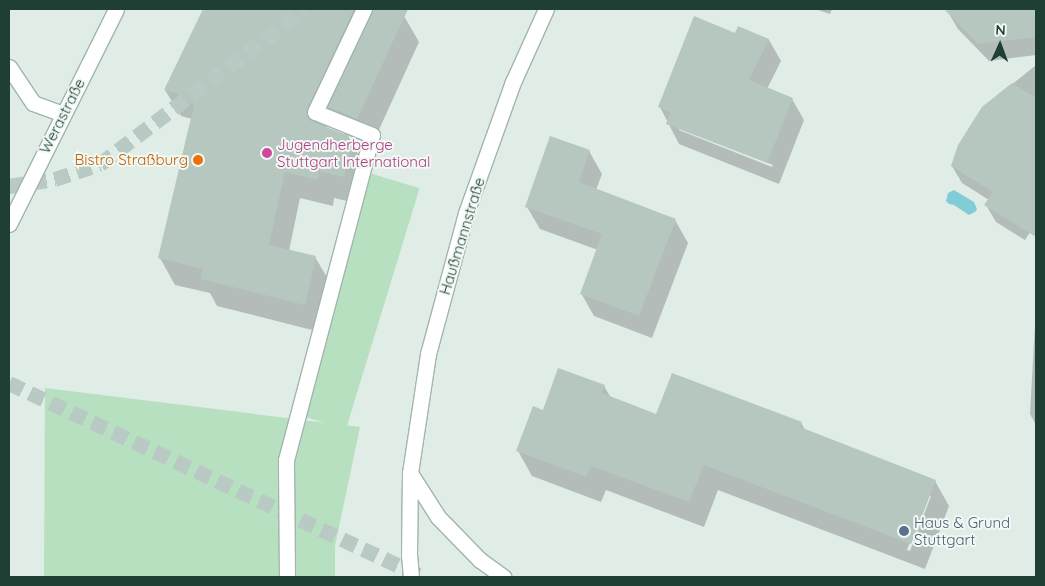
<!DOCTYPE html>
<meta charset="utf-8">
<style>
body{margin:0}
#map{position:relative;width:1045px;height:586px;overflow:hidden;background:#e0ece6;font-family:Quicksand,sans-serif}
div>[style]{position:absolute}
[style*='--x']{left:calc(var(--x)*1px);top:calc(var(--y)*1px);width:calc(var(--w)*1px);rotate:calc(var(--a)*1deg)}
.green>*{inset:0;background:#b6e0c0;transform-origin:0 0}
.water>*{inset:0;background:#82ccd8}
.shadow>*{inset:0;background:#0003}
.building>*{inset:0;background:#b5c7bf}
.minor-tunnel>*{height:15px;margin-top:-7.5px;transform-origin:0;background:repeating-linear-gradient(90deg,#b9c9c3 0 15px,transparent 0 23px)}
.major-tunnel>*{height:15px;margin-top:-7.5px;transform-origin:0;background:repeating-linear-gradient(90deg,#b9c9c3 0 15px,transparent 0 23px)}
.roads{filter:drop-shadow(1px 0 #a2b5ad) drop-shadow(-1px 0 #a2b5ad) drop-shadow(0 1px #a2b5ad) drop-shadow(0 -1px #a2b5ad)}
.minor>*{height:15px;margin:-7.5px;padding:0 7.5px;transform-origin:7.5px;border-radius:7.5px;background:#fff}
.dots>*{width:14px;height:14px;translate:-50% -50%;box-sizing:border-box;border:2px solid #f1f9f4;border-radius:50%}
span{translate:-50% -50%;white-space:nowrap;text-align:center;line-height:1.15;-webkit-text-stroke:4px #f1f9f4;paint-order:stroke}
.street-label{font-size:15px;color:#1f3f35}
.hotel-label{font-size:15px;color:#b23c85}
.left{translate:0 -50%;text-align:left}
.food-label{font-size:15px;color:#c56008}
.right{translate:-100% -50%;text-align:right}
.service-label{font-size:15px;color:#4e5e75}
.frame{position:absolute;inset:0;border:10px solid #1f3f35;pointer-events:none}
.north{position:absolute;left:975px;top:20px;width:50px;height:50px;-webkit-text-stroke:4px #f1f9f4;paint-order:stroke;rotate:2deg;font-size:14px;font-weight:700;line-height:20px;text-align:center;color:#1f3f35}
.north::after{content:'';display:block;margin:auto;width:18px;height:22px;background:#1f3f35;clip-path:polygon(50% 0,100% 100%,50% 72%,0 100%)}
</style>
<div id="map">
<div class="green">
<div style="left:366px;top:172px;width:56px;height:252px;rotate:17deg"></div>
<div style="clip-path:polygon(45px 388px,360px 427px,335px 546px,335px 577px,44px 577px)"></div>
</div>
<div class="water">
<div style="clip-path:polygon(954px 190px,974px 202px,977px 209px,975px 212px,969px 215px,954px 205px,949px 204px,946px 201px,948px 193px)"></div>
</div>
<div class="shadow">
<div style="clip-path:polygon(evenodd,205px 9px,389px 9px,404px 16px,419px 42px,372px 145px,347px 135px,364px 164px,360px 204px,334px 198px,333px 206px,300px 198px,289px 251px,315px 257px,331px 284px,320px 332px,217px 306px,210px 293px,175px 285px,160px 258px,192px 119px,181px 116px,165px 90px,205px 9px,333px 113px,346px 136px,326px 128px,333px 113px)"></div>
<div style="clip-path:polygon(815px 9px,832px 9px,830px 14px)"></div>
<div style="clip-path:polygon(952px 9px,1010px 9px,1014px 11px,1016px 9px,1036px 9px,1036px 55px,989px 61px,958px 29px,948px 12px)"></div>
<div style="clip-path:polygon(evenodd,736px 34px,769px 40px,781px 61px,767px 89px,792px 99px,804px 120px,779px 184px,679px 144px,660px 107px,736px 34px,679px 127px,773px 165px,772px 167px,679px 130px,679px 127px)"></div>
<div style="clip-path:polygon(1036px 65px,1036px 223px,1025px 240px,996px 222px,986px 205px,989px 200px,962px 183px,952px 166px,983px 108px)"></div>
<div style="clip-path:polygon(589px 151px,602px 174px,596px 190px,675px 220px,688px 243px,652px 338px,594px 316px,581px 293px,598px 250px,540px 229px,527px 207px)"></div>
<div style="clip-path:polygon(1035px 325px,1036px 325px,1036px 425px,1030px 414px)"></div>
<div style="clip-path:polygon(evenodd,604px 386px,611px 398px,657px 415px,801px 423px,806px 431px,935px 481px,949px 506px,925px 569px,718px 490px,704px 527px,606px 490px,601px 502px,532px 476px,518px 451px,544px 411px,604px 386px,928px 496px,931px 496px,910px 551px,907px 550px,928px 496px)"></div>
</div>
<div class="building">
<div style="clip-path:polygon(203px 9px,354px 9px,306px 112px,311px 121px,349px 136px,346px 143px,352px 145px,344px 177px,319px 171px,318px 180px,285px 172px,269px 245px,316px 256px,305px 305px,200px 279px,203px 269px,158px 258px,194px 105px,180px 100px,182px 95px,164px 90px)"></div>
<div style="clip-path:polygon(373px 9px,408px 9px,357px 119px,328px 107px)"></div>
<div style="clip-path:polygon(944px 9px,1036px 9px,1036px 37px,978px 44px)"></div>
<div style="clip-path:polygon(694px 16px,735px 33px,738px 26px,769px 39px,749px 80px,793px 98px,767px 163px,666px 124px,670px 112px,658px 107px)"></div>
<div style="clip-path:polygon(1012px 83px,1036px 98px,1036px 237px,984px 205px,993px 192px,951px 166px,958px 145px,982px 107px)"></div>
<div style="clip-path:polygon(550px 136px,590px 150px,579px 182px,676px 219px,639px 316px,580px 294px,602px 234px,525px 207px)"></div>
<div style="clip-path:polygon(558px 368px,605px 385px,602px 393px,656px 414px,672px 373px,802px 422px,800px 427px,936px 480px,911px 544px,704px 465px,689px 502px,591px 466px,586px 477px,516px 451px,533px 406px,543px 410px)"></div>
</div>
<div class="minor-tunnel">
<div style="--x:9;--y:186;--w:47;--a:-8.7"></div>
<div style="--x:55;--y:179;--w:47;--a:-18.4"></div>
<div style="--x:100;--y:164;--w:257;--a:-37.1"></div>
</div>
<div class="major-tunnel">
<div style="--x:9;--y:383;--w:457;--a:25.1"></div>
</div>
<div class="roads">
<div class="minor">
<div style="--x:9;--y:67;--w:43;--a:56.3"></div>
<div style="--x:33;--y:103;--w:32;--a:20"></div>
<div style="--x:9;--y:224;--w:240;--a:-63.5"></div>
<div style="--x:410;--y:473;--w:52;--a:57.5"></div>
<div style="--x:438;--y:517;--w:60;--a:45.7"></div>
<div style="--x:480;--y:560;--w:29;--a:36"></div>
<div style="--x:287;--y:577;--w:117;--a:-90.5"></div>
<div style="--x:286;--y:460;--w:336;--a:-75.2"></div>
<div style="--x:372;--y:135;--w:61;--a:-158"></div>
<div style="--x:315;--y:112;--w:114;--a:-64.6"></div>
<div style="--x:411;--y:577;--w:21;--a:-95"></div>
<div style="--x:409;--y:556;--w:83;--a:-89.3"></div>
<div style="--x:410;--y:473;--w:120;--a:-81.4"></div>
<div style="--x:428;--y:354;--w:146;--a:-74.9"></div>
<div style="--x:466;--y:213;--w:139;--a:-70.3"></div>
<div style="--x:513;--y:82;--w:80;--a:-65.7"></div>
</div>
</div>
<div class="dots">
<div style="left:267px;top:153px;background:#d1479c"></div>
<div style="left:198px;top:160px;background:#e8710a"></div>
<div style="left:904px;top:531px;background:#5c6f8a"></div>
</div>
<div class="street-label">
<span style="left:62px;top:116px;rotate:-63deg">Werastraße</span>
<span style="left:462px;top:236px;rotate:-73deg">Haußmannstraße</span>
</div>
<div class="hotel-label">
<span class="left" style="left:277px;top:153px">Jugendherberge<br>Stuttgart International</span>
</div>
<div class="food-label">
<span class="right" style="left:188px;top:160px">Bistro Straßburg</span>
</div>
<div class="service-label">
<span class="left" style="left:914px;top:531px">Haus &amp; Grund<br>Stuttgart</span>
</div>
<div class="frame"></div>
<div class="north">N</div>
</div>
